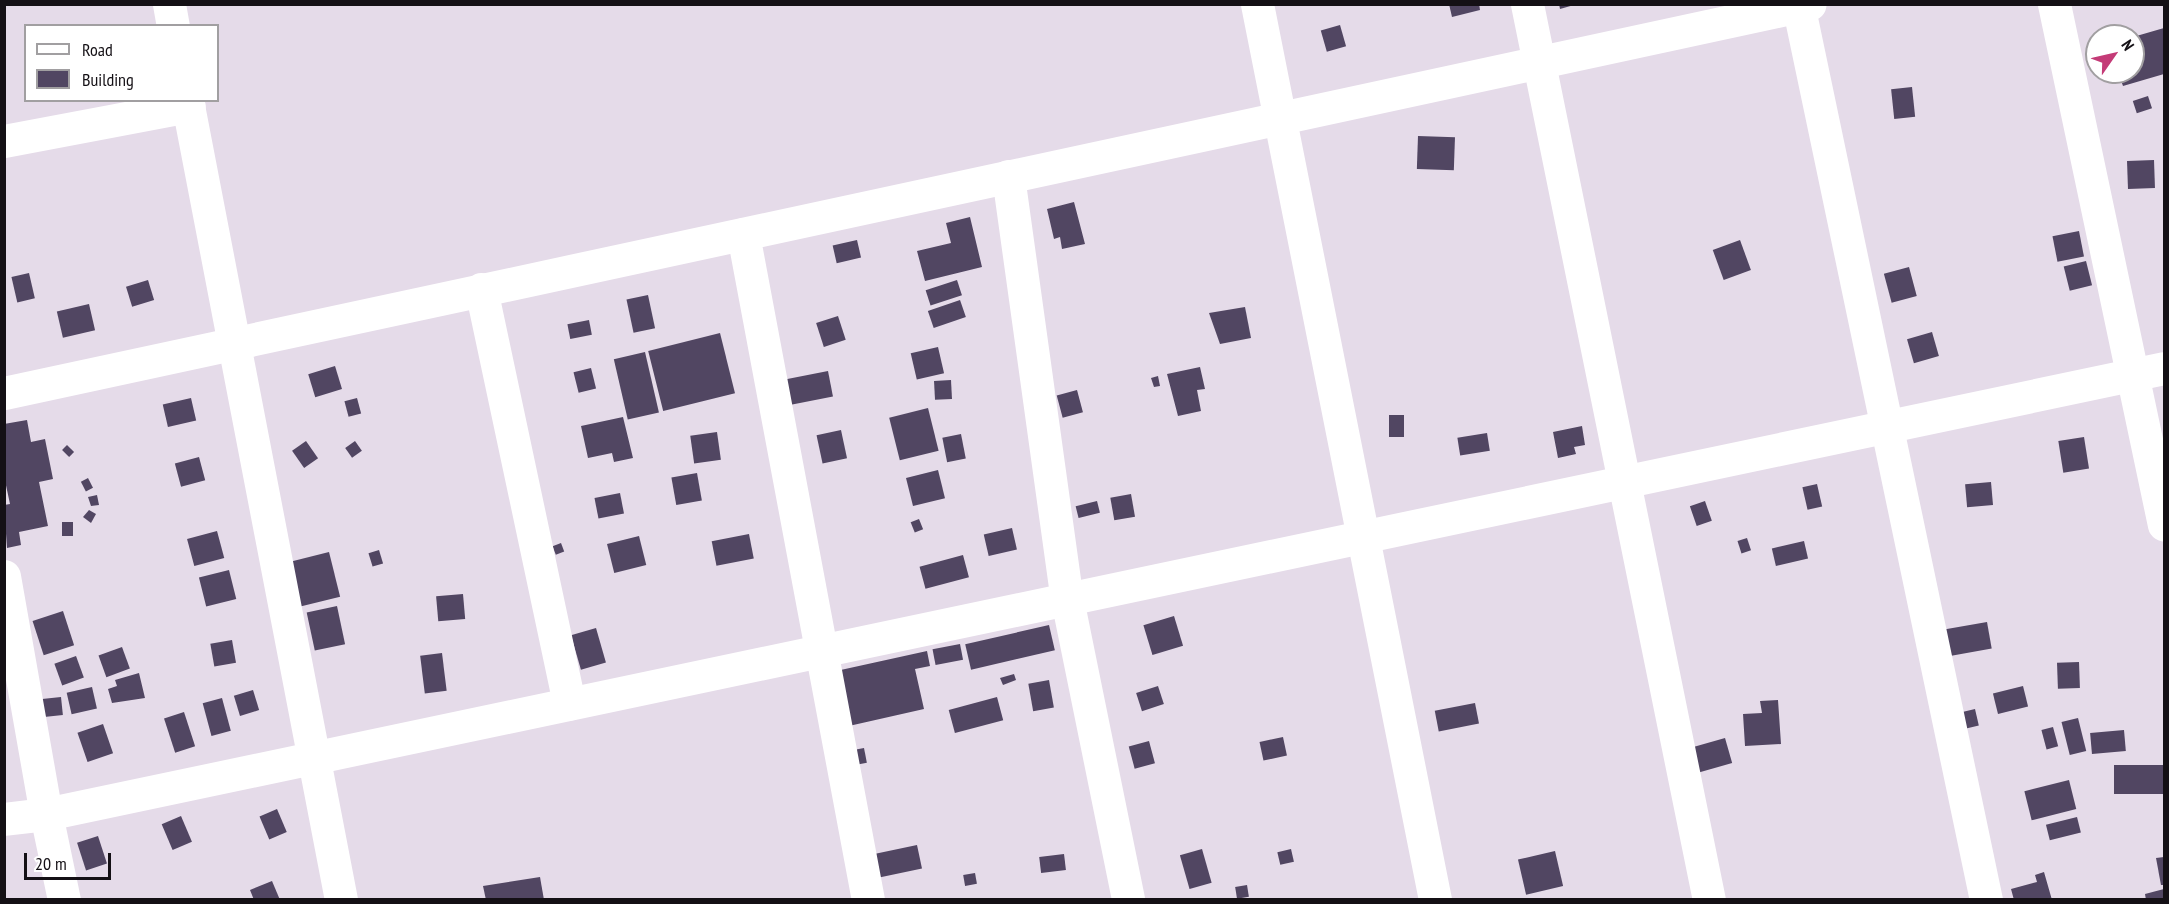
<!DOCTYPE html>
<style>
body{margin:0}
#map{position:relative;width:2169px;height:904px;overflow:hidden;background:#e5dbe9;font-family:"PT Sans Narrow",sans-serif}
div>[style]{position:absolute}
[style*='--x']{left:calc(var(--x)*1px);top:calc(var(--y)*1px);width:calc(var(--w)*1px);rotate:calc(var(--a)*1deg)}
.building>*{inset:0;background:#514662;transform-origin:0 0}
.minor>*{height:33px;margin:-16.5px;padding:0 16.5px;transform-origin:16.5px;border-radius:16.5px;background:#fff}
span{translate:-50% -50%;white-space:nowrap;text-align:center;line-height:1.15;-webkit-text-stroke:6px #fff;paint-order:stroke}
.frame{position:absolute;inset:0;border:6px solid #141015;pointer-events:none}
.legend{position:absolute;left:24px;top:24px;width:195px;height:78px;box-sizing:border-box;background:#fff;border:2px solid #a19fa1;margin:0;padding:8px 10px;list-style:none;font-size:18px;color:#141015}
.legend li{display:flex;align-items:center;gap:12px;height:30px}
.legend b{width:30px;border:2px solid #a19fa1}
.north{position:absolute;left:2085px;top:24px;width:60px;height:60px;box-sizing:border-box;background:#fff;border:2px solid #a19fa1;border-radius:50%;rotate:56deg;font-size:16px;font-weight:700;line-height:24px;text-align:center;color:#141015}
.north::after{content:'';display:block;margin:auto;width:21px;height:27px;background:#c43b77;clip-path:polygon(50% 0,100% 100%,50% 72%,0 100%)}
.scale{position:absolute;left:24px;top:853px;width:87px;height:27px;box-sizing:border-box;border:3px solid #141015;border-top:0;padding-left:8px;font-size:18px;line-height:21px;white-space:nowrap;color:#141015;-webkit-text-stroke:4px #fff;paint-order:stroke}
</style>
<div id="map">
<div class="building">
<div style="clip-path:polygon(1449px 4px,1479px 4px,1480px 10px,1452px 17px)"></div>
<div style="clip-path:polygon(1559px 4px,1574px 4px,1574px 5px,1560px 9px)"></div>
<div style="left:1340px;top:25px;width:22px;height:20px;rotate:74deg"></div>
<div style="clip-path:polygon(2164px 28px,2164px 74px,2123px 86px,2118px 72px,2133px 72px,2133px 37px)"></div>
<div style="left:1912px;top:87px;width:30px;height:21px;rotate:84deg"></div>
<div style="left:2148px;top:96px;width:13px;height:16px;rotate:72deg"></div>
<div style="left:1418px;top:136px;width:37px;height:33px;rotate:2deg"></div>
<div style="left:2154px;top:160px;width:28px;height:27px;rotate:88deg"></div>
<div style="clip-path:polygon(1074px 202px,1085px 244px,1062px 249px,1060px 237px,1054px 239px,1047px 209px)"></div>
<div style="clip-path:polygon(970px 217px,982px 267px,925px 281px,917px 251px,951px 243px,946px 223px)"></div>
<div style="left:2079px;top:231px;width:26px;height:27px;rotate:79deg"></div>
<div style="left:857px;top:240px;width:18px;height:25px;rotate:77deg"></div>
<div style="left:1740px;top:240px;width:32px;height:29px;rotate:70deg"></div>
<div style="left:2086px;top:261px;width:25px;height:23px;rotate:76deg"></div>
<div style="left:1909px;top:267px;width:30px;height:26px;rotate:75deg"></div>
<div style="left:29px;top:273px;width:26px;height:18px;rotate:77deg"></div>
<div style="left:148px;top:280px;width:21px;height:23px;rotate:73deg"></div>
<div style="left:957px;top:280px;width:16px;height:33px;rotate:72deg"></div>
<div style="left:648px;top:295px;width:34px;height:22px;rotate:78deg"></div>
<div style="left:960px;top:300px;width:18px;height:34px;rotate:71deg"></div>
<div style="left:89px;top:304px;width:27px;height:33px;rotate:77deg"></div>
<div style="clip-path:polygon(1245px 307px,1251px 338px,1220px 344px,1209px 313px)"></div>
<div style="left:838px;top:316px;width:25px;height:23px;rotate:72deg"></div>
<div style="left:589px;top:320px;width:15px;height:22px;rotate:79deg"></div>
<div style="left:1932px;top:332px;width:25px;height:26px;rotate:74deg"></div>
<div style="left:720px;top:333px;width:62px;height:74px;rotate:76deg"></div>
<div style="left:938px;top:347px;width:27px;height:28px;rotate:77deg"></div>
<div style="left:645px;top:352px;width:62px;height:32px;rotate:77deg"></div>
<div style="left:335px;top:366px;width:24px;height:28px;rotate:73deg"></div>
<div style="clip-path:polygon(1200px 367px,1205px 389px,1197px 390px,1201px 411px,1178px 416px,1167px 374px)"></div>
<div style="left:591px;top:368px;width:21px;height:18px;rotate:76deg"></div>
<div style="left:828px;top:371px;width:26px;height:44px;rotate:79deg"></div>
<div style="clip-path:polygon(1158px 376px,1160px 386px,1154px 387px,1151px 378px)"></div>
<div style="left:951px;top:380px;width:19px;height:17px;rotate:87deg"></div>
<div style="left:1077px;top:390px;width:23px;height:21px;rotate:75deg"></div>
<div style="left:191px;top:398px;width:23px;height:29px;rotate:77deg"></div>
<div style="left:357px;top:398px;width:16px;height:13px;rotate:75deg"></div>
<div style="left:928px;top:408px;width:44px;height:40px;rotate:76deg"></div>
<div style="left:1389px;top:415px;width:15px;height:22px"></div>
<div style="clip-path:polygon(623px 417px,633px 458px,614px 462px,612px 453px,588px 458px,581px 426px)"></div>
<div style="clip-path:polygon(27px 420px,31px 442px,45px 439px,53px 479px,39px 482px,48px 526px,19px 532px,21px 545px,7px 548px,4px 505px,10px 504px,4px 476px,4px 424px)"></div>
<div style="clip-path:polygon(1582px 426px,1585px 445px,1574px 447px,1576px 454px,1558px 458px,1553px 432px)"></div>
<div style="left:841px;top:430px;width:29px;height:25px;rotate:78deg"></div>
<div style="left:717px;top:432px;width:28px;height:27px;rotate:82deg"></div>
<div style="left:1487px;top:433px;width:18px;height:30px;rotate:81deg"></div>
<div style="left:961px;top:434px;width:25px;height:19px;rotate:79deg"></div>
<div style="left:2084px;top:437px;width:32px;height:26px;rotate:81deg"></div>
<div style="left:306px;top:441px;width:21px;height:17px;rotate:55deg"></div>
<div style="left:355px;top:441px;width:12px;height:12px;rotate:55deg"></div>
<div style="left:67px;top:445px;width:10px;height:7px;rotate:45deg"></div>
<div style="left:199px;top:457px;width:24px;height:25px;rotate:75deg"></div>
<div style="left:938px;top:470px;width:29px;height:33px;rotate:76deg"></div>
<div style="left:697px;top:473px;width:28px;height:26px;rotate:80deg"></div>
<div style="left:88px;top:478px;width:11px;height:8px;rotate:63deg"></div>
<div style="left:1991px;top:482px;width:23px;height:26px;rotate:85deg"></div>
<div style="left:1817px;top:484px;width:23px;height:15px;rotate:77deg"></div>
<div style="left:620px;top:493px;width:21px;height:26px;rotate:79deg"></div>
<div style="left:1131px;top:494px;width:23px;height:21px;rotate:80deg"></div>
<div style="clip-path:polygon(97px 495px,99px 505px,91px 506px,88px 497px)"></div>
<div style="left:1097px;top:501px;width:12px;height:22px;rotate:76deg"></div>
<div style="left:1705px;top:501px;width:21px;height:16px;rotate:71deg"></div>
<div style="clip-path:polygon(89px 510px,96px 514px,91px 523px,83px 517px)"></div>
<div style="left:919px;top:519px;width:11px;height:9px;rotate:68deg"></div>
<div style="left:62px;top:522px;width:11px;height:14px"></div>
<div style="left:1012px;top:528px;width:22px;height:29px;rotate:77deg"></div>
<div style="left:217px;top:531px;width:28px;height:31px;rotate:75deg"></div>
<div style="left:749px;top:534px;width:25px;height:38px;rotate:79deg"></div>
<div style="left:639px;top:536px;width:30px;height:33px;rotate:76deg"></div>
<div style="left:1747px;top:538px;width:13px;height:10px;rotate:72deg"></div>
<div style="left:1804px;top:541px;width:18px;height:33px;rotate:77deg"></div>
<div style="left:561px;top:543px;width:9px;height:9px;rotate:69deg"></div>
<div style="left:379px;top:550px;width:14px;height:11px;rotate:73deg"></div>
<div style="left:329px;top:552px;width:46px;height:42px;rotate:76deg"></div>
<div style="left:963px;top:555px;width:23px;height:45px;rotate:75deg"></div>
<div style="left:229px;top:570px;width:30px;height:31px;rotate:76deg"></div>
<div style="left:463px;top:594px;width:25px;height:27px;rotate:85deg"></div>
<div style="left:337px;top:606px;width:39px;height:31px;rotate:78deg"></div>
<div style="left:63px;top:611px;width:36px;height:32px;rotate:72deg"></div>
<div style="left:1174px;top:616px;width:31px;height:32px;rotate:73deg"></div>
<div style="left:1987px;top:622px;width:27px;height:48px;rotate:80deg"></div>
<div style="left:1049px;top:625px;width:26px;height:86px;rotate:77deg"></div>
<div style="left:596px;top:628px;width:36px;height:26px;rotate:74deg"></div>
<div style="left:232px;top:640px;width:23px;height:22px;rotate:80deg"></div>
<div style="left:960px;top:644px;width:16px;height:28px;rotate:79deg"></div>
<div style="left:122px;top:647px;width:23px;height:25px;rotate:70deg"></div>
<div style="clip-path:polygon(927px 651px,930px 666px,915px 669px,924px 709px,840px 728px,827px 673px)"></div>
<div style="left:442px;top:653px;width:38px;height:22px;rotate:83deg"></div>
<div style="left:76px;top:656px;width:23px;height:23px;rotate:70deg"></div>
<div style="left:2079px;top:662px;width:26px;height:22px;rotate:88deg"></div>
<div style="clip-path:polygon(139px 673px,145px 698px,112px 703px,108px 689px,117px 686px,115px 680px)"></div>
<div style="clip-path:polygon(1014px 674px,1016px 680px,1003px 685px,1000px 678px)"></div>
<div style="left:1049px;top:680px;width:28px;height:21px;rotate:80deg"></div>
<div style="left:1158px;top:686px;width:19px;height:23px;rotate:72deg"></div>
<div style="left:2023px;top:686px;width:21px;height:31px;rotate:76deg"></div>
<div style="left:92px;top:687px;width:22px;height:26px;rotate:77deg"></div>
<div style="left:253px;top:690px;width:21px;height:20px;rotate:73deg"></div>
<div style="left:61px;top:697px;width:18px;height:19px;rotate:84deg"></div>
<div style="left:997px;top:697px;width:24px;height:50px;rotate:75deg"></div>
<div style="left:222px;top:698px;width:34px;height:20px;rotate:75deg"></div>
<div style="clip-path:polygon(1778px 700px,1781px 744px,1745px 746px,1743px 714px,1762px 713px,1760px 701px)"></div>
<div style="left:1475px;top:703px;width:21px;height:41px;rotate:79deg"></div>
<div style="left:1975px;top:709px;width:17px;height:14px;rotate:77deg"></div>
<div style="left:184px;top:712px;width:36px;height:21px;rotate:72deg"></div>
<div style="left:2078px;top:718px;width:34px;height:17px;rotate:76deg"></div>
<div style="left:103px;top:724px;width:31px;height:27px;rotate:71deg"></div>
<div style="left:2053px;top:727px;width:20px;height:12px;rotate:75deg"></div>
<div style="left:2124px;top:730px;width:21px;height:34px;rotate:85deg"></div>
<div style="left:1283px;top:737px;width:19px;height:24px;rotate:78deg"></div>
<div style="left:1725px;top:738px;width:26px;height:42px;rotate:74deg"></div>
<div style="left:1149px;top:741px;width:23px;height:21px;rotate:75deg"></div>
<div style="left:864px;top:748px;width:15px;height:24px;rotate:79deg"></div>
<div style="left:2164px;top:765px;width:29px;height:50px;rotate:90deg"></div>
<div style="left:2069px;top:780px;width:30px;height:46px;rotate:76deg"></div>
<div style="left:277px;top:809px;width:25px;height:19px;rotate:67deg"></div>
<div style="left:181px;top:816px;width:28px;height:21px;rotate:67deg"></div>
<div style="left:2077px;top:817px;width:16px;height:32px;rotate:76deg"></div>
<div style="left:98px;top:836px;width:29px;height:22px;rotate:72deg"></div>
<div style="left:917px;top:845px;width:24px;height:51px;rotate:78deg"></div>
<div style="left:1202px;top:849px;width:35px;height:23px;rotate:74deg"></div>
<div style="left:1291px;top:849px;width:13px;height:14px;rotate:77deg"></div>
<div style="left:1555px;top:851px;width:36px;height:38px;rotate:77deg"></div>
<div style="left:1064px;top:854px;width:16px;height:25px;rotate:83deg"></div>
<div style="clip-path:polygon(2164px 857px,2164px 885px,2161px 885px,2156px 858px)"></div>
<div style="clip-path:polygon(2044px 872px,2052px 900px,2014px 900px,2011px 889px,2037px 882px,2035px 875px)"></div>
<div style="left:975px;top:873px;width:11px;height:12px;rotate:80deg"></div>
<div style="clip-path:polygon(540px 877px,544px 900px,486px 900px,483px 886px)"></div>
<div style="clip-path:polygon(272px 881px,280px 900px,254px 900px,250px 890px)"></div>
<div style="left:1247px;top:885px;width:12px;height:12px;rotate:81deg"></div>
<div style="clip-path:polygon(2164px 889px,2164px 900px,2146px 900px,2145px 894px)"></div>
</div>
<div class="minor">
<div style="--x:169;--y:4;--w:22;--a:80"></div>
<div style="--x:1257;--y:4;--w:914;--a:78.76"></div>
<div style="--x:1527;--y:4;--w:914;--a:78.52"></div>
<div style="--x:1798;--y:4;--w:916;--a:78.15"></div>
<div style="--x:2054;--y:4;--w:532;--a:78.08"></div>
<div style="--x:187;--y:100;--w:815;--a:79.1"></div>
<div style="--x:4;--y:141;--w:188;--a:-10.7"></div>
<div style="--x:1008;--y:176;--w:427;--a:82.1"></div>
<div style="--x:1067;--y:599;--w:307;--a:78.5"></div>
<div style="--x:743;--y:234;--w:678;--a:79.37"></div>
<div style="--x:481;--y:289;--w:424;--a:78"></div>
<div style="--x:4;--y:393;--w:1847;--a:-12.16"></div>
<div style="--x:4;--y:576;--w:242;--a:80"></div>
<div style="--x:46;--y:814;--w:42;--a:173.2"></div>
<div style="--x:64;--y:900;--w:88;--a:-101.8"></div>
<div style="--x:46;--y:814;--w:2164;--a:-11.89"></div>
</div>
<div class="frame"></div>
<ul class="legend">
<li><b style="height:8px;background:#fff"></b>Road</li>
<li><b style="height:16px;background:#514662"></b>Building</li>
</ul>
<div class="north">N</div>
<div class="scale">20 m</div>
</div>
